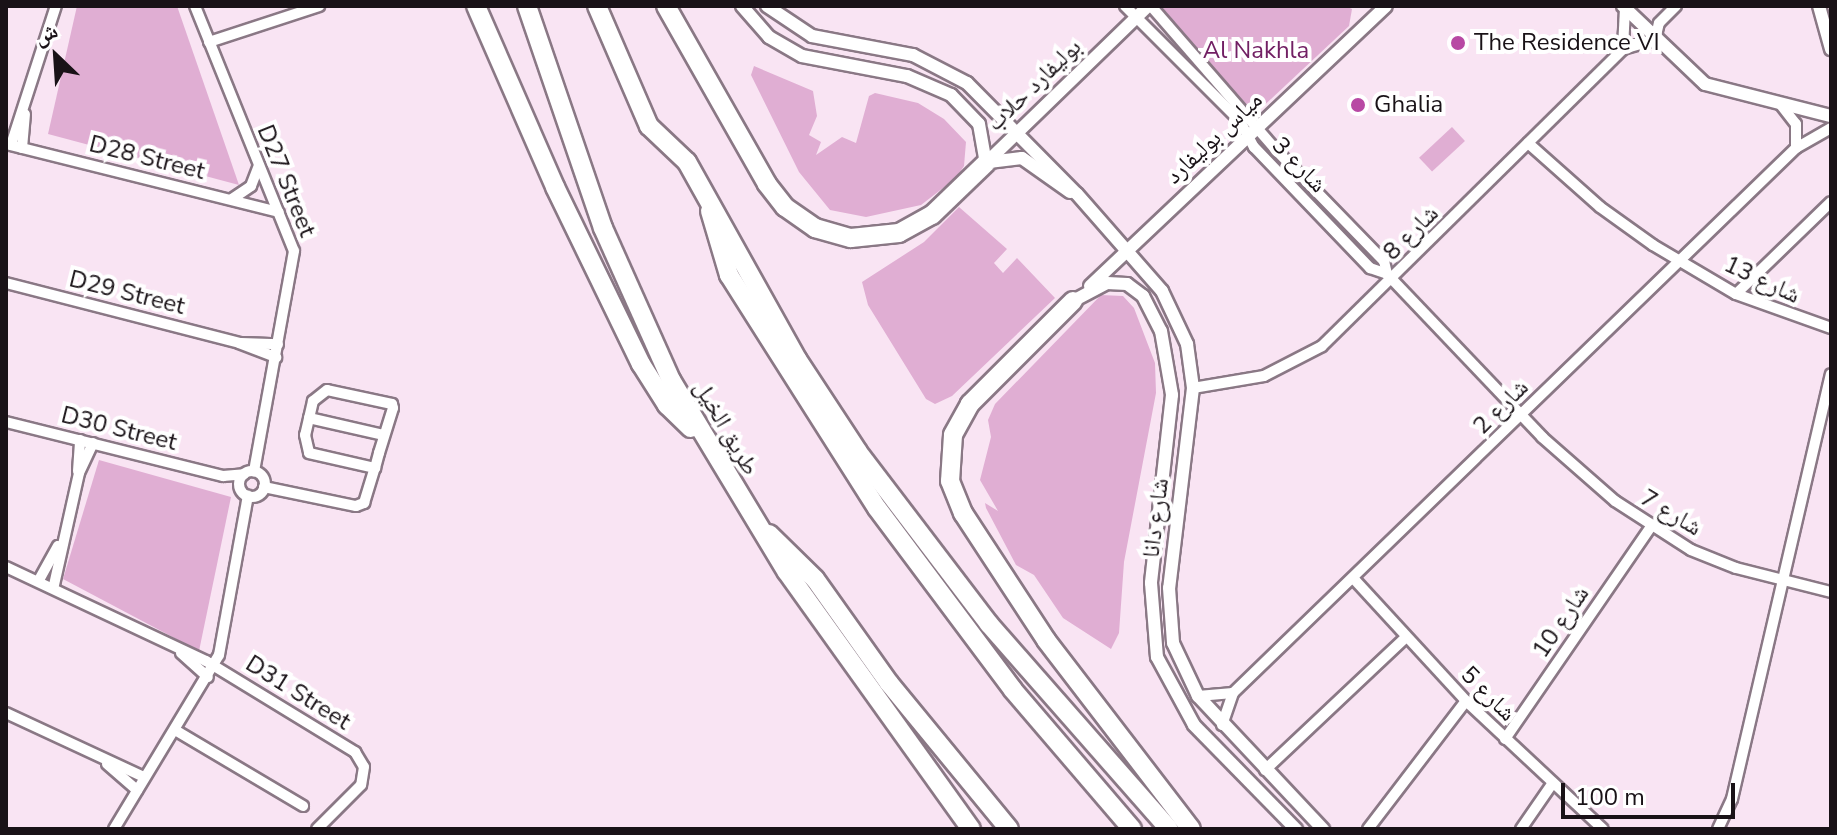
<!DOCTYPE html>
<meta charset="utf-8">
<style>
body{margin:0}
#map{position:relative;width:1837px;height:835px;overflow:hidden;background:#f9e4f3;font-family:"Nunito Sans","Noto Naskh Arabic",sans-serif}
div>[style]{position:absolute}
[style*='--x']{left:calc(var(--x)*1px);top:calc(var(--y)*1px);width:calc(var(--w)*1px);rotate:calc(var(--a)*1deg)}
.green>*{inset:0;background:#e0aed3;transform-origin:0 0}
.roads{filter:drop-shadow(2px 0 #8a7885) drop-shadow(-2px 0 #8a7885) drop-shadow(0 2px #8a7885) drop-shadow(0 -2px #8a7885)}
.minor>*{height:10px;margin:-5px;padding:0 5px;transform-origin:5px;border-radius:5px;background:#fff}
.minor>.ring{margin:-5px;padding:0;box-sizing:content-box;background:none;border:10px solid #fff;border-radius:50%}
.tertiary>*{height:12px;margin:-6px;padding:0 6px;transform-origin:6px;border-radius:6px;background:#fff}
.motorway>*{height:18px;margin:-9px;padding:0 9px;transform-origin:9px;border-radius:9px;background:#fff}
.dots>*{width:22px;height:22px;translate:-50% -50%;box-sizing:border-box;border:4px solid #fff;border-radius:50%}
span{translate:-50% -50%;white-space:nowrap;text-align:center;line-height:1.15;-webkit-text-stroke:8px #fff;paint-order:stroke}
.poi-label{font-size:24px;color:#191217}
.left{translate:0 -50%;text-align:left}
.park-label{font-size:24px;color:#722064}
.street-label{font-size:24px;color:#191217}
.frame{position:absolute;inset:0;border:8px solid #191217;pointer-events:none}
.north{position:absolute;left:16px;top:16px;width:80px;height:80px;-webkit-text-stroke:6px #fff;paint-order:stroke;rotate:335deg;font-size:22px;font-weight:700;line-height:32px;text-align:center;color:#191217}
.north::after{content:'';display:block;margin:auto;width:28px;height:36px;background:#191217;clip-path:polygon(50% 0,100% 100%,50% 72%,0 100%)}
.scale{position:absolute;left:1561px;top:783px;width:174px;height:36px;box-sizing:border-box;border:4px solid #191217;border-top:0;padding-left:10px;font-size:24px;line-height:28px;white-space:nowrap;color:#191217;-webkit-text-stroke:6px #fff;paint-order:stroke}
</style>
<div id="map">
<div class="green">
<div style="clip-path:polygon(77px 6px,177px 6px,239px 185px,48px 134px)"></div>
<div style="clip-path:polygon(1345px 6px,1352px 9px,1349px 26px,1256px 113px,1204px 63px,1163px 8px)"></div>
<div style="clip-path:polygon(754px 66px,813px 91px,817px 116px,809px 135px,821px 142px,816px 155px,842px 137px,856px 143px,869px 96px,875px 93px,918px 103px,944px 119px,966px 142px,964px 166px,956px 178px,921px 205px,866px 217px,830px 210px,799px 172px,751px 75px)"></div>
<div style="left:1452px;top:127px;width:19px;height:45px;rotate:47deg"></div>
<div style="clip-path:polygon(959px 207px,1007px 249px,994px 263px,1003px 273px,1017px 258px,1055px 298px,952px 396px,935px 404px,926px 399px,868px 305px,862px 282px,924px 242px)"></div>
<div style="clip-path:polygon(1101px 295px,1123px 296px,1134px 308px,1155px 363px,1156px 393px,1124px 562px,1119px 633px,1111px 649px,1063px 618px,1034px 575px,1016px 565px,986px 508px,985px 503px,998px 511px,980px 480px,991px 437px,988px 420px,995px 404px)"></div>
<div style="clip-path:polygon(99px 460px,231px 497px,199px 651px,63px 579px)"></div>
</div>
<div class="roads">
<div class="minor">
<div style="--x:195;--y:6;--w:264;--a:68"></div>
<div style="--x:294;--y:251;--w:224;--a:100.3"></div>
<div style="--x:1125;--y:6;--w:163;--a:45"></div>
<div style="--x:1240;--y:121;--w:30;--a:62"></div>
<div style="--x:1254;--y:147;--w:168;--a:46.2"></div>
<div style="--x:1370;--y:268;--w:18;--a:19"></div>
<div style="--x:1151;--y:6;--w:192;--a:49"></div>
<div style="--x:1277;--y:151;--w:153;--a:45.8"></div>
<div style="--x:1384;--y:261;--w:13;--a:77"></div>
<div style="--x:1387;--y:274;--w:225;--a:46.4"></div>
<div style="--x:1542;--y:437;--w:97;--a:41.2"></div>
<div style="--x:1615;--y:501;--w:90;--a:32.8"></div>
<div style="--x:1691;--y:550;--w:48;--a:21.8"></div>
<div style="--x:1736;--y:568;--w:98;--a:14.2"></div>
<div style="--x:209;--y:42;--w:116;--a:-18.1"></div>
<div style="--x:1623;--y:49;--w:41;--a:-87.2"></div>
<div style="--x:1781;--y:105;--w:24;--a:52"></div>
<div style="--x:1796;--y:124;--w:24;--a:90"></div>
<div style="--x:1528;--y:143;--w:96;--a:41.6"></div>
<div style="--x:1600;--y:207;--w:65;--a:35.6"></div>
<div style="--x:1653;--y:245;--w:96;--a:30.6"></div>
<div style="--x:1736;--y:294;--w:101;--a:19.7"></div>
<div style="--x:6;--y:144;--w:281;--a:14"></div>
<div style="--x:11;--y:145;--w:146;--a:-72.1"></div>
<div style="--x:22;--y:148;--w:34;--a:-85"></div>
<div style="--x:232;--y:199;--w:23;--a:-34"></div>
<div style="--x:251;--y:186;--w:22;--a:-69"></div>
<div style="--x:6;--y:283;--w:241;--a:14.4"></div>
<div style="--x:239;--y:343;--w:40;--a:21"></div>
<div style="--x:1736;--y:294;--w:132;--a:-44.1"></div>
<div style="--x:241;--y:343;--w:37;--a:2"></div>
<div style="--x:1193;--y:388;--w:72;--a:-9.6"></div>
<div style="--x:1264;--y:376;--w:65;--a:-27.3"></div>
<div style="--x:1322;--y:346;--w:423;--a:-44.6"></div>
<div style="--x:1623;--y:49;--w:33;--a:-16"></div>
<div style="--x:1655;--y:40;--w:17;--a:-77"></div>
<div style="--x:1659;--y:23;--w:24;--a:-45"></div>
<div style="--x:309;--y:418;--w:77;--a:12.8"></div>
<div style="--x:6;--y:422;--w:224;--a:14"></div>
<div style="--x:223;--y:476;--w:21;--a:-5"></div>
<div style="--x:78;--y:471;--w:31;--a:-86"></div>
<div class="ring" style="left:239px;top:471px;width:16px;height:16px"></div>
<div style="--x:264;--y:487;--w:94;--a:11.7"></div>
<div style="--x:356;--y:506;--w:9;--a:-21"></div>
<div style="--x:364;--y:503;--w:37;--a:-73"></div>
<div style="--x:375;--y:468;--w:16;--a:-75"></div>
<div style="--x:379;--y:453;--w:47;--a:-72.7"></div>
<div style="--x:393;--y:408;--w:4;--a:-104"></div>
<div style="--x:392;--y:404;--w:66;--a:-167.8"></div>
<div style="--x:327;--y:390;--w:18;--a:142"></div>
<div style="--x:313;--y:401;--w:35;--a:103"></div>
<div style="--x:305;--y:435;--w:18;--a:77"></div>
<div style="--x:309;--y:453;--w:68;--a:12.8"></div>
<div style="--x:6;--y:567;--w:221;--a:25.2"></div>
<div style="--x:206;--y:661;--w:175;--a:31.4"></div>
<div style="--x:355;--y:752;--w:17;--a:59"></div>
<div style="--x:364;--y:767;--w:18;--a:99"></div>
<div style="--x:361;--y:785;--w:62;--a:135"></div>
<div style="--x:1354;--y:579;--w:166;--a:47.4"></div>
<div style="--x:1466;--y:701;--w:187;--a:43.1"></div>
<div style="--x:39;--y:580;--w:39;--a:-61"></div>
<div style="--x:54;--y:585;--w:115;--a:-77.4"></div>
<div style="--x:79;--y:473;--w:33;--a:-65"></div>
<div style="--x:181;--y:653;--w:36;--a:42"></div>
<div style="--x:1198;--y:696;--w:35;--a:-5"></div>
<div style="--x:6;--y:713;--w:152;--a:24.9"></div>
<div style="--x:1222;--y:725;--w:34;--a:-71"></div>
<div style="--x:1233;--y:693;--w:784;--a:-44.07"></div>
<div style="--x:1796;--y:148;--w:40;--a:-29.7"></div>
<div style="--x:175;--y:730;--w:149;--a:30.7"></div>
<div style="--x:1505;--y:739;--w:256;--a:-55.5"></div>
<div style="--x:107;--y:764;--w:40;--a:41"></div>
<div style="--x:1265;--y:770;--w:192;--a:-43.3"></div>
<div style="--x:114;--y:829;--w:203;--a:-58.9"></div>
<div style="--x:219;--y:655;--w:162;--a:-79.7"></div>
<div style="--x:1368;--y:829;--w:161;--a:-52.6"></div>
<div style="--x:1521;--y:829;--w:55;--a:-55.4"></div>
<div style="--x:1718;--y:829;--w:33;--a:-65"></div>
<div style="--x:1732;--y:799;--w:436;--a:-76.9"></div>
</div>
<div class="tertiary">
<div style="--x:742;--y:6;--w:41;--a:48.9"></div>
<div style="--x:769;--y:37;--w:38;--a:30"></div>
<div style="--x:802;--y:56;--w:107;--a:10.8"></div>
<div style="--x:907;--y:76;--w:48;--a:23.4"></div>
<div style="--x:951;--y:95;--w:40;--a:46"></div>
<div style="--x:979;--y:124;--w:40;--a:80"></div>
<div style="--x:767;--y:6;--w:54;--a:33.7"></div>
<div style="--x:812;--y:36;--w:103;--a:10.7"></div>
<div style="--x:913;--y:55;--w:61;--a:27.4"></div>
<div style="--x:967;--y:83;--w:156;--a:45.3"></div>
<div style="--x:1077;--y:194;--w:129;--a:48.8"></div>
<div style="--x:1162;--y:291;--w:59;--a:64.7"></div>
<div style="--x:1187;--y:344;--w:44;--a:82.2"></div>
<div style="--x:1193;--y:388;--w:201;--a:96.8"></div>
<div style="--x:1169;--y:588;--w:55;--a:85.8"></div>
<div style="--x:1173;--y:643;--w:59;--a:64.7"></div>
<div style="--x:1198;--y:696;--w:183;--a:46.8"></div>
<div style="--x:1623;--y:6;--w:113;--a:43.6"></div>
<div style="--x:1705;--y:84;--w:130;--a:14.3"></div>
<div style="--x:1819;--y:6;--w:45;--a:74.4"></div>
<div style="--x:989;--y:162;--w:33;--a:-7"></div>
<div style="--x:1022;--y:158;--w:59;--a:35.3"></div>
<div style="--x:986;--y:163;--w:226;--a:-44.1"></div>
<div style="--x:1090;--y:286;--w:407;--a:-43.4"></div>
<div style="--x:1073;--y:301;--w:38;--a:-28"></div>
<div style="--x:1107;--y:283;--w:20;--a:3"></div>
<div style="--x:1127;--y:284;--w:20;--a:37"></div>
<div style="--x:1143;--y:296;--w:39;--a:63"></div>
<div style="--x:1161;--y:331;--w:65;--a:80.2"></div>
<div style="--x:1172;--y:395;--w:189;--a:96.4"></div>
<div style="--x:1151;--y:583;--w:74;--a:85.4"></div>
<div style="--x:1157;--y:657;--w:77;--a:61.4"></div>
<div style="--x:1194;--y:725;--w:146;--a:45.6"></div>
</div>
<div class="motorway">
<div style="--x:476;--y:6;--w:197;--a:66.4"></div>
<div style="--x:555;--y:187;--w:197;--a:64.1"></div>
<div style="--x:641;--y:364;--w:49;--a:57.6"></div>
<div style="--x:667;--y:405;--w:33;--a:44"></div>
<div style="--x:527;--y:6;--w:235;--a:71.1"></div>
<div style="--x:603;--y:228;--w:167;--a:65.9"></div>
<div style="--x:671;--y:380;--w:224;--a:58.9"></div>
<div style="--x:787;--y:572;--w:316;--a:54.4"></div>
<div style="--x:597;--y:6;--w:131;--a:66.6"></div>
<div style="--x:649;--y:126;--w:52;--a:43.5"></div>
<div style="--x:687;--y:162;--w:226;--a:60.8"></div>
<div style="--x:797;--y:359;--w:111;--a:56.7"></div>
<div style="--x:858;--y:452;--w:216;--a:52.7"></div>
<div style="--x:989;--y:624;--w:273;--a:48.7"></div>
<div style="--x:666;--y:6;--w:205;--a:60.4"></div>
<div style="--x:767;--y:184;--w:29;--a:52"></div>
<div style="--x:785;--y:207;--w:37;--a:35"></div>
<div style="--x:815;--y:228;--w:37;--a:16"></div>
<div style="--x:851;--y:238;--w:48;--a:-5.9"></div>
<div style="--x:899;--y:233;--w:38;--a:-29"></div>
<div style="--x:932;--y:215;--w:75;--a:-43.9"></div>
<div style="--x:710;--y:211;--w:67;--a:73.5"></div>
<div style="--x:729;--y:275;--w:276;--a:57.6"></div>
<div style="--x:877;--y:508;--w:227;--a:53.2"></div>
<div style="--x:1013;--y:690;--w:183;--a:49.4"></div>
<div style="--x:1073;--y:301;--w:146;--a:135"></div>
<div style="--x:970;--y:404;--w:35;--a:119"></div>
<div style="--x:953;--y:435;--w:46;--a:93.7"></div>
<div style="--x:950;--y:481;--w:35;--a:68"></div>
<div style="--x:963;--y:513;--w:152;--a:56.8"></div>
<div style="--x:1046;--y:640;--w:238;--a:52.5"></div>
<div style="--x:769;--y:534;--w:64;--a:44.4"></div>
<div style="--x:815;--y:579;--w:128;--a:54.6"></div>
<div style="--x:889;--y:683;--w:189;--a:50.6"></div>
</div>
</div>
<div class="dots">
<div style="left:1458px;top:43px;background:#b848a4"></div>
<div style="left:1358px;top:105px;background:#b848a4"></div>
</div>
<div class="poi-label">
<span class="left" style="left:1474px;top:43px">The Residence VI</span>
<span class="left" style="left:1374px;top:105px">Ghalia</span>
</div>
<div class="park-label">
<span style="left:1256px;top:51px">Al Nakhla</span>
</div>
<div class="street-label">
<span style="left:1034px;top:85px;rotate:-44deg">بوليفارد حلاب</span>
<span style="left:1214px;top:138px;rotate:-43deg">مياس بوليفارد</span>
<span style="left:147px;top:158px;rotate:14deg">D28 Street</span>
<span style="left:1299px;top:165px;rotate:46deg">شارع 3</span>
<span style="left:286px;top:181px;rotate:68deg">D27 Street</span>
<span style="left:1411px;top:233px;rotate:-45deg">شارع 8</span>
<span style="left:1762px;top:280px;rotate:25deg">شارع 13</span>
<span style="left:127px;top:293px;rotate:14deg">D29 Street</span>
<span style="left:1501px;top:407px;rotate:-45deg">شارع 2</span>
<span style="left:726px;top:428px;rotate:60deg">طريق الخيل</span>
<span style="left:119px;top:429px;rotate:14deg">D30 Street</span>
<span style="left:1671px;top:513px;rotate:31deg">شارع 7</span>
<span style="left:1156px;top:518px;rotate:-83deg">شارع دانا</span>
<span style="left:1561px;top:622px;rotate:-56deg">شارع 10</span>
<span style="left:298px;top:693px;rotate:32deg">D31 Street</span>
<span style="left:1488px;top:694px;rotate:45deg">شارع 5</span>
</div>
<div class="frame"></div>
<div class="north">ش</div>
<div class="scale">100 m</div>
</div>
